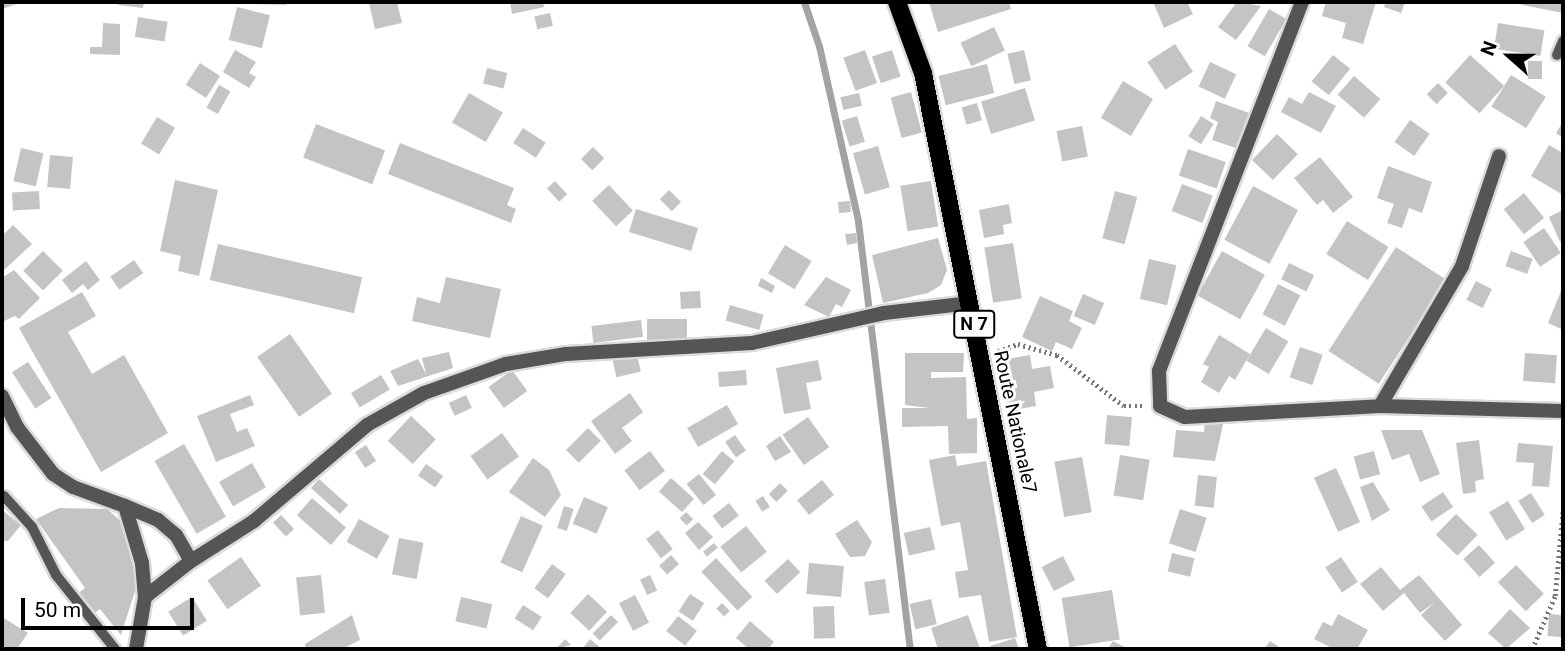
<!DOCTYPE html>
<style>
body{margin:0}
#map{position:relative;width:1565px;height:651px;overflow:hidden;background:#fff;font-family:Roboto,sans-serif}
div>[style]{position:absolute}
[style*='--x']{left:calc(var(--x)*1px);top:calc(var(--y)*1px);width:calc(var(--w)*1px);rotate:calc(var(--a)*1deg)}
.stream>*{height:7px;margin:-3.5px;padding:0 3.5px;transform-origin:3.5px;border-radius:3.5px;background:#a3a3a3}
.building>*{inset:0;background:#c4c4c4;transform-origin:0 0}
.path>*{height:4.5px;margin-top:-2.25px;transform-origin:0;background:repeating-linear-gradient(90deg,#777 0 2px,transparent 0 5.5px)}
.roads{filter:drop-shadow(2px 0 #dbdbdb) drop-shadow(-2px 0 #dbdbdb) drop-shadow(0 2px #dbdbdb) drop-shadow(0 -2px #dbdbdb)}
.lane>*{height:10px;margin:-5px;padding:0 5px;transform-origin:5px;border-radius:5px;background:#555}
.street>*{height:14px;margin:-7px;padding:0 7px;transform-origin:7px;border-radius:7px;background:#555}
.primary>*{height:18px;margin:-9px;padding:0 9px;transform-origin:9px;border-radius:9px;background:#000}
span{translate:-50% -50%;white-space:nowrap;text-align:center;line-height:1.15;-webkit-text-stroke:6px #fff;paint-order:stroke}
.shield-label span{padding:2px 5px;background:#fff;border:2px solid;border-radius:5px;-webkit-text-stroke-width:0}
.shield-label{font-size:18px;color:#000;font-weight:700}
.street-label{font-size:19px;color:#000}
.frame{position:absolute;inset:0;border:4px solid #000;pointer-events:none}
.north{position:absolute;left:1474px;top:21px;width:70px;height:70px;-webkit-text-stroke:5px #fff;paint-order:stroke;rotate:291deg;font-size:19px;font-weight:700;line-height:28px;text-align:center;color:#000}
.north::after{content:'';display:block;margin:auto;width:24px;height:32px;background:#000;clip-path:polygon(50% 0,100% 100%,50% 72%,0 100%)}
.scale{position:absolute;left:21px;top:598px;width:173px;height:32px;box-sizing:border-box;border:4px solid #000;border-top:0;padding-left:9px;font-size:21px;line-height:24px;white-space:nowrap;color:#000;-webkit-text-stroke:5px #fff;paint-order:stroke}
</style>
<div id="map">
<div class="stream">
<div style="--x:804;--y:2;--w:46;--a:71.2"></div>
<div style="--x:819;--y:46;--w:179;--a:77.4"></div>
<div style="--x:858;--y:221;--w:431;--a:83.1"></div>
</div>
<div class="building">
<div style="clip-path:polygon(2px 2px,22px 2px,2px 9px)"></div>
<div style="clip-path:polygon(119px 2px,144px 2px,143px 8px,118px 5px)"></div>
<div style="clip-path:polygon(250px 2px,286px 2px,286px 5px,250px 4px)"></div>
<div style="clip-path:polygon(397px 2px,402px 23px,375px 29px,369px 3px)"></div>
<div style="clip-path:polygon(510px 2px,543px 2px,544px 7px,512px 14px)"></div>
<div style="clip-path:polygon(929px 2px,1009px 2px,1011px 9px,938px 32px)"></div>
<div style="clip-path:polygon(1153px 2px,1187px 2px,1193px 14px,1164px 28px)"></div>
<div style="clip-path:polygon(1237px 2px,1261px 6px,1236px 40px,1218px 27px)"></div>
<div style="clip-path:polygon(1326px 2px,1376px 2px,1363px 44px,1342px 38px,1346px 23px,1322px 16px)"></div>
<div style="clip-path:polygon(1386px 2px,1405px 2px,1401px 13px,1384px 7px)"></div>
<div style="clip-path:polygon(1513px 2px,1563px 2px,1563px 13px,1513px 3px)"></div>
<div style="left:237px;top:7px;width:34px;height:34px;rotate:14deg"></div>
<div style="left:1269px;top:9px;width:20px;height:43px;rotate:30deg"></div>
<div style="left:550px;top:13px;width:13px;height:16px;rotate:77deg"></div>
<div style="left:138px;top:17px;width:30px;height:20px;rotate:9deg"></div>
<div style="clip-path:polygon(103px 23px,120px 24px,120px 55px,90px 54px,90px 47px,102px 47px)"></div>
<div style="left:1498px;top:23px;width:47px;height:26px;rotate:9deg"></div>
<div style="left:994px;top:27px;width:26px;height:37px;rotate:65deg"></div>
<div style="left:1175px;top:44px;width:33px;height:33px;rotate:57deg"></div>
<div style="clip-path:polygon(235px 50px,256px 62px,249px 73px,256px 77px,249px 88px,223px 72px)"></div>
<div style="left:865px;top:50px;width:35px;height:23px;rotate:70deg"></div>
<div style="left:892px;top:50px;width:28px;height:21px;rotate:72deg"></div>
<div style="left:1024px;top:50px;width:31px;height:17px;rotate:77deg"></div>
<div style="left:1333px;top:55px;width:22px;height:34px;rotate:39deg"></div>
<div style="left:1470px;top:55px;width:46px;height:37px;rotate:42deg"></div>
<div style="left:1542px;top:61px;width:18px;height:14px;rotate:90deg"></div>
<div style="left:1210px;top:62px;width:29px;height:27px;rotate:25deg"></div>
<div style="left:200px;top:63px;width:24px;height:26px;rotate:33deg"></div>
<div style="left:987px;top:64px;width:30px;height:50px;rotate:76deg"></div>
<div style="left:487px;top:68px;width:21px;height:16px;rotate:14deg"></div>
<div style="left:1511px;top:75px;width:41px;height:37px;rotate:32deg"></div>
<div style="left:1354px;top:76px;width:35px;height:25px;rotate:41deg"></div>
<div style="left:1123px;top:81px;width:35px;height:43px;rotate:31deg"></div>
<div style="left:1438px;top:83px;width:14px;height:16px;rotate:45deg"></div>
<div style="left:219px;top:85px;width:13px;height:26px;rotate:29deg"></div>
<div style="left:1025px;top:88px;width:34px;height:46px;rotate:73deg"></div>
<div style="left:911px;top:92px;width:42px;height:21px;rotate:75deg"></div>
<div style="clip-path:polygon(1309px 92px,1336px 106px,1321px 133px,1281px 112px,1289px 97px,1302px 104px)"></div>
<div style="left:469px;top:93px;width:39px;height:34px;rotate:30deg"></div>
<div style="left:859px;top:93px;width:13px;height:19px;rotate:77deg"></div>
<div style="clip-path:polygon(1216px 101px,1252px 114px,1239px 149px,1212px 140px,1218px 122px,1210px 118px)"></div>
<div style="left:977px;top:103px;width:18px;height:16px;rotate:74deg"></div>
<div style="left:857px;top:116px;width:27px;height:16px;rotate:73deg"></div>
<div style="left:1201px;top:116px;width:15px;height:24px;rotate:32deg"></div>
<div style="left:157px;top:117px;width:21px;height:31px;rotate:31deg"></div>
<div style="left:1410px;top:120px;width:24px;height:27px;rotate:35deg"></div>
<div style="clip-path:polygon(1563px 122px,1563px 138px,1556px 133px)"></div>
<div style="left:316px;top:124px;width:74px;height:36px;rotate:21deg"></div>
<div style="left:1082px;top:126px;width:31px;height:26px;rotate:79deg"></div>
<div style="left:523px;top:128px;width:27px;height:18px;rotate:33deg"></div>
<div style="left:1277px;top:134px;width:29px;height:36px;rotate:44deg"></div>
<div style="clip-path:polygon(400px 143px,514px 188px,507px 205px,516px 209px,511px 223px,388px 174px)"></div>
<div style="clip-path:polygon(1549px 145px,1563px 153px,1563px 195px,1531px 176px)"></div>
<div style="left:878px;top:146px;width:43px;height:26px;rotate:74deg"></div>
<div style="left:593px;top:147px;width:16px;height:17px;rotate:45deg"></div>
<div style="left:21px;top:148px;width:23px;height:34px;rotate:13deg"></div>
<div style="left:1188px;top:149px;width:40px;height:28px;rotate:19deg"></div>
<div style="left:50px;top:155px;width:23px;height:32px;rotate:5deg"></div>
<div style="clip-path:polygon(1320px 157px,1353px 197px,1333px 213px,1323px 200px,1317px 205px,1294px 178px)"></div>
<div style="clip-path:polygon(1388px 166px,1432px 182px,1422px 213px,1409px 208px,1402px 228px,1387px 223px,1394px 204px,1377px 198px)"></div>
<div style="clip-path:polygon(175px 180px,218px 190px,199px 276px,178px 271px,181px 256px,160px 251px)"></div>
<div style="left:555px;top:181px;width:18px;height:11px;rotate:47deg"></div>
<div style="left:931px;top:181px;width:46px;height:31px;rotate:81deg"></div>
<div style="left:1182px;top:184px;width:33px;height:29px;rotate:21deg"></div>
<div style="left:609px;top:185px;width:35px;height:23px;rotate:47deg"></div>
<div style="left:1253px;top:186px;width:51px;height:61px;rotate:28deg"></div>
<div style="left:669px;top:190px;width:17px;height:13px;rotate:45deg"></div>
<div style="left:39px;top:191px;width:18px;height:27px;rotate:87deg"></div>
<div style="left:1115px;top:191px;width:23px;height:49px;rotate:15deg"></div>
<div style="left:1524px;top:193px;width:32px;height:26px;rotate:51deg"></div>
<div style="left:850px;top:201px;width:11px;height:12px;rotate:85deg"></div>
<div style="clip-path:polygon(1009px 204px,1012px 223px,1003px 225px,1004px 234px,984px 238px,979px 210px)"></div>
<div style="left:636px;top:209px;width:65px;height:24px;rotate:17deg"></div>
<div style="clip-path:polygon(1563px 210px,1563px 241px,1560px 242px,1549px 217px)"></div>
<div style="left:1347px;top:221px;width:49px;height:39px;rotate:32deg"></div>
<div style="clip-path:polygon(13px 225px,32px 244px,4px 270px,2px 236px)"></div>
<div style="left:1544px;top:228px;width:30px;height:25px;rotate:56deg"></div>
<div style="clip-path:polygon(856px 233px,857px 243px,847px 245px,845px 234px)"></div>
<div style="clip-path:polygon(938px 238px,947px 270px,941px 285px,928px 293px,883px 303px,872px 255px)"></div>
<div style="left:1013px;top:243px;width:56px;height:29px;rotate:81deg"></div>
<div style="left:218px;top:244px;width:148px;height:37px;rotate:13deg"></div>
<div style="left:785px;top:245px;width:31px;height:33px;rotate:31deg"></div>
<div style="left:1396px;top:247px;width:60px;height:124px;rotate:33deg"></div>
<div style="left:43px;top:251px;width:28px;height:28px;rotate:45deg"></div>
<div style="left:1222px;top:251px;width:49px;height:51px;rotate:29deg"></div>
<div style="left:1511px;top:251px;width:23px;height:16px;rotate:20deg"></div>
<div style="left:1149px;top:259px;width:28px;height:41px;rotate:13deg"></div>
<div style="left:134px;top:260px;width:16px;height:29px;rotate:55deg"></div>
<div style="clip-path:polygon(86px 261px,100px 280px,88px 290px,83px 284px,72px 293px,62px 280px)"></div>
<div style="left:1289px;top:263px;width:28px;height:18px;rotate:26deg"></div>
<div style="clip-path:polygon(14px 270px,40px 298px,19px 319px,15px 316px,2px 322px,2px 278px)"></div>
<div style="clip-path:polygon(446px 277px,501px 289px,490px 338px,412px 321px,417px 297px,440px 303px)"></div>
<div style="clip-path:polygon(826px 277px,851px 290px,842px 307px,836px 304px,829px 317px,804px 305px)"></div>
<div style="clip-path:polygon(761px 278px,775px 286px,772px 293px,758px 286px)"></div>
<div style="left:1476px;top:281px;width:18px;height:21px;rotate:27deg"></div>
<div style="left:1278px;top:284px;width:25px;height:34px;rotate:27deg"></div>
<div style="clip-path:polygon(1563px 286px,1563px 330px,1548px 323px)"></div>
<div style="left:700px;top:291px;width:17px;height:20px;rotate:87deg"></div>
<div style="clip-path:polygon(82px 292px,96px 316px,68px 332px,92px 374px,124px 355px,168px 433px,101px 472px,19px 328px)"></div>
<div style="left:1083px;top:294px;width:23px;height:24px;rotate:23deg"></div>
<div style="clip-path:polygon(1040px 296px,1073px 311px,1069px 321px,1082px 328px,1072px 349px,1056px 342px,1052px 351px,1022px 337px)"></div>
<div style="left:730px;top:305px;width:35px;height:16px;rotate:16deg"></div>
<div style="left:647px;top:319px;width:40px;height:21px"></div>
<div style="left:641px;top:320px;width:17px;height:50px;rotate:83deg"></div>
<div style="left:1266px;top:328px;width:26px;height:38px;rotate:31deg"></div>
<div style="left:290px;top:334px;width:73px;height:40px;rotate:55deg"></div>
<div style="clip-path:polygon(1219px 335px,1250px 354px,1235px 380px,1229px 376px,1219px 393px,1201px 382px,1209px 367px,1203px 364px)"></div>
<div style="left:1300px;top:347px;width:24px;height:32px;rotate:19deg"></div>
<div style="clip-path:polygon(449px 352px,453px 368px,398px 386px,390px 371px,418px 359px,426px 374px,422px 358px)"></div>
<div style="clip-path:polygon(905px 353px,964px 353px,963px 372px,931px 372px,931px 378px,966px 377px,967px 419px,977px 418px,977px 453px,949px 454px,948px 426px,902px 427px,902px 408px,929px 408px,905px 405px)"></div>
<div style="left:1525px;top:353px;width:32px;height:28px;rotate:4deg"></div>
<div style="left:637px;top:355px;width:17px;height:25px;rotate:77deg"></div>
<div style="clip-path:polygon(1030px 355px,1032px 369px,1050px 366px,1054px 388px,1034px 392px,1036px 406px,1010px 411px,1001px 360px)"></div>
<div style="clip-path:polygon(818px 360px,822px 380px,806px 383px,811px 409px,784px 414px,776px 368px)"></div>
<div style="left:28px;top:362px;width:43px;height:19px;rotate:57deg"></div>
<div style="left:512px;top:370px;width:26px;height:29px;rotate:54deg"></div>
<div style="left:746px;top:370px;width:15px;height:28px;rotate:86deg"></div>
<div style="left:381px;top:375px;width:17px;height:35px;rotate:59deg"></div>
<div style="clip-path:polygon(630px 393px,643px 412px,622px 428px,632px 441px,615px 454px,591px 421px)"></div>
<div style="clip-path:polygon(250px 395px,254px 405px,230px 414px,237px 432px,247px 428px,255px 446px,216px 462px,197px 416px)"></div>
<div style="left:466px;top:395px;width:14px;height:19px;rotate:65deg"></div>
<div style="left:727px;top:405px;width:22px;height:46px;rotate:60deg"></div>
<div style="left:1107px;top:415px;width:25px;height:29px;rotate:5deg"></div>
<div style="left:411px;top:416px;width:34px;height:34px;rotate:43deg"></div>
<div style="left:808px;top:417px;width:37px;height:31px;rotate:55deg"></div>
<div style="clip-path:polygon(1205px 418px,1224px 420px,1215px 461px,1173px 457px,1176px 430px,1204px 432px)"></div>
<div style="left:588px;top:428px;width:18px;height:31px;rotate:45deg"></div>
<div style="clip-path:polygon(1381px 430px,1422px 430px,1440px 474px,1420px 482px,1409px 454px,1392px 460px)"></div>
<div style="left:502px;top:433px;width:29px;height:39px;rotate:54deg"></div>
<div style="left:735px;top:435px;width:19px;height:12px;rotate:55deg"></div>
<div style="clip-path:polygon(780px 436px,791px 452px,775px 461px,766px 446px)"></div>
<div style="clip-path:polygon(1479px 440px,1484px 479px,1475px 481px,1476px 492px,1463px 494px,1456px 443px)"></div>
<div style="clip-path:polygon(1518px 443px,1553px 446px,1549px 487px,1532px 486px,1534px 463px,1516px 462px)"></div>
<div style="left:184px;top:444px;width:84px;height:34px;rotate:60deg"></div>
<div style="left:366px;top:445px;width:19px;height:13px;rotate:58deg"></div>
<div style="left:650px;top:451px;width:25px;height:32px;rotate:53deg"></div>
<div style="left:722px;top:451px;width:16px;height:30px;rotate:40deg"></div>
<div style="left:1374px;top:451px;width:24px;height:21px;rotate:75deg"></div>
<div style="clip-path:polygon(955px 455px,957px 466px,986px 461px,1017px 637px,989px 642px,981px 595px,959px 598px,955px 572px,968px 570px,960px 522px,941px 526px,929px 460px)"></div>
<div style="left:1120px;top:455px;width:30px;height:41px;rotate:9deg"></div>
<div style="left:1082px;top:457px;width:56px;height:28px;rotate:80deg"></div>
<div style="clip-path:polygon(533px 458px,549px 470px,561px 495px,545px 517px,509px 492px)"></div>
<div style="left:252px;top:463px;width:28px;height:38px;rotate:60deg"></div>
<div style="left:426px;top:464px;width:21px;height:14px;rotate:35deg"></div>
<div style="left:1336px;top:468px;width:59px;height:24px;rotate:66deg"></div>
<div style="left:699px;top:474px;width:27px;height:16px;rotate:51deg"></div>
<div style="left:1198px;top:475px;width:19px;height:31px;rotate:6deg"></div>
<div style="left:671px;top:478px;width:31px;height:18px;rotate:42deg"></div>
<div style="left:319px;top:479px;width:39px;height:12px;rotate:42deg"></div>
<div style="left:822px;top:480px;width:19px;height:32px;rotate:51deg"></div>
<div style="clip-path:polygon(1373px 482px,1390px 510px,1372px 521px,1360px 487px)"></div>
<div style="left:780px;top:483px;width:11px;height:16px;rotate:45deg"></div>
<div style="left:1443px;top:492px;width:18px;height:26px;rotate:56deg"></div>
<div style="left:1531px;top:493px;width:26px;height:15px;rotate:58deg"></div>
<div style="left:763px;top:496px;width:13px;height:9px;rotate:58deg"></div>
<div style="left:584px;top:497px;width:26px;height:29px;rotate:23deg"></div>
<div style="left:312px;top:498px;width:45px;height:23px;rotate:41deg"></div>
<div style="left:1508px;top:501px;width:33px;height:22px;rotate:59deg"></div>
<div style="left:729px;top:503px;width:16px;height:21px;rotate:52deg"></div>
<div style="left:564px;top:506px;width:10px;height:23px;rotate:17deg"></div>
<div style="clip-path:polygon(59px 508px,107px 509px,123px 523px,137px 585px,121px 635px,100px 609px,92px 615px,77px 594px,85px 588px,36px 519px)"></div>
<div style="left:1180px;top:509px;width:28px;height:36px;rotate:18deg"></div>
<div style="clip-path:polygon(2px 510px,21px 525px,8px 541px,2px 541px)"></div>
<div style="left:686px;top:512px;width:10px;height:9px;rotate:45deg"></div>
<div style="left:1456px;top:514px;width:30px;height:29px;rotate:44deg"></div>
<div style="left:281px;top:515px;width:19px;height:11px;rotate:47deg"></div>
<div style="left:521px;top:516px;width:24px;height:51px;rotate:24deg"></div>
<div style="left:359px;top:519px;width:35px;height:26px;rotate:29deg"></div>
<div style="clip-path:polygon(857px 520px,872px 542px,865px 556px,850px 557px,835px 534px)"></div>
<div style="clip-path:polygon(698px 522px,713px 537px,699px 550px,685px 533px)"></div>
<div style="left:746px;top:526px;width:33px;height:33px;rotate:51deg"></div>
<div style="left:930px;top:527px;width:23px;height:27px;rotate:77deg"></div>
<div style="left:658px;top:530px;width:24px;height:15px;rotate:52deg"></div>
<div style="left:399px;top:538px;width:25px;height:37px;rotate:11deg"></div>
<div style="left:714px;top:543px;width:6px;height:14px;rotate:51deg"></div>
<div style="left:1479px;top:545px;width:24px;height:21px;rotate:48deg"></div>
<div style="left:1172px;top:553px;width:23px;height:19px;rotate:13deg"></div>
<div style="left:671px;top:555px;width:12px;height:16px;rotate:48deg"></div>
<div style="left:1063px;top:556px;width:27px;height:24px;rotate:63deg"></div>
<div style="left:241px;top:557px;width:35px;height:41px;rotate:55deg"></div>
<div style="left:1341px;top:557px;width:30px;height:19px;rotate:56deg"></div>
<div style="left:716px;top:558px;width:53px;height:20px;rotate:47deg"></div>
<div style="left:788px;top:559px;width:18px;height:32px;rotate:47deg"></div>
<div style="left:809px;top:563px;width:35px;height:31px;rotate:5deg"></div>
<div style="left:552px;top:564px;width:17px;height:30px;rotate:36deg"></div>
<div style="left:1516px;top:565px;width:40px;height:25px;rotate:46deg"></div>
<div style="clip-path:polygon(1381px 567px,1400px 590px,1419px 575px,1462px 625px,1445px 641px,1421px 615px,1435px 602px,1420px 613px,1404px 593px,1383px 611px,1360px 584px)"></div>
<div style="left:321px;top:575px;width:38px;height:25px;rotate:84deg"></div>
<div style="left:650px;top:575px;width:17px;height:11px;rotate:65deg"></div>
<div style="left:885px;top:579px;width:34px;height:21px;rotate:82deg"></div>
<div style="left:1112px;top:590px;width:50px;height:51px;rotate:81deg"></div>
<div style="left:588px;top:594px;width:26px;height:26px;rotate:43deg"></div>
<div style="left:690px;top:594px;width:17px;height:21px;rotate:33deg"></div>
<div style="left:635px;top:595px;width:31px;height:18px;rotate:63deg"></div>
<div style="left:192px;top:597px;width:28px;height:28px;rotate:58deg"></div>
<div style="left:461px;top:597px;width:32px;height:25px;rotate:13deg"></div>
<div style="left:931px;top:599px;width:26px;height:22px;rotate:77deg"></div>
<div style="left:722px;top:603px;width:11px;height:8px;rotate:45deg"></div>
<div style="left:523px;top:605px;width:22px;height:16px;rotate:32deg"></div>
<div style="left:834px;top:606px;width:32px;height:21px;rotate:88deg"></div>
<div style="clip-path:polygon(1510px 609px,1530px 628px,1506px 649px,1488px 633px)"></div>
<div style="clip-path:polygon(1338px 614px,1368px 630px,1357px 649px,1334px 649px,1314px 639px,1323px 622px,1332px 626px)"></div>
<div style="left:1549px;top:614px;width:14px;height:22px;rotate:4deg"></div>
<div style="clip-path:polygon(352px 615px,360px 640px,342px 649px,306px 649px,305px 644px)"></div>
<div style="left:611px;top:615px;width:10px;height:26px;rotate:45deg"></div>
<div style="clip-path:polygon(968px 615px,980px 649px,938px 649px,931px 628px)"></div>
<div style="left:678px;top:616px;width:24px;height:19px;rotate:38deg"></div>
<div style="clip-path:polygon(2px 617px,28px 633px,17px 649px,2px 649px)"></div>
<div style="clip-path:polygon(750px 621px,774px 642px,768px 649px,749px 649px,736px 638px)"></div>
<div style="clip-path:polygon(1015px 638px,1019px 649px,991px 649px,990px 646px)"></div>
<div style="clip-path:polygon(565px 639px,571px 645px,556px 649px)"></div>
<div style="clip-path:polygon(590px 639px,602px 649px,583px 648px)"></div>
<div style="clip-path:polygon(1113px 641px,1128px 649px,1108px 649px)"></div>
<div style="clip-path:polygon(1270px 641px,1282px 649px,1264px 649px)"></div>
</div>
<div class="path">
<div style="--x:998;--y:351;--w:21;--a:-19"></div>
<div style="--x:1018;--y:344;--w:41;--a:15.8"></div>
<div style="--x:1057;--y:355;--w:84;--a:37.3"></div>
<div style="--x:1124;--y:406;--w:21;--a:0"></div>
<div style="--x:1532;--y:649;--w:58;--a:-66.5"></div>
<div style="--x:1555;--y:596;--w:87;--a:-84.7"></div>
</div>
<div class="roads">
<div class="lane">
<div style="--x:1557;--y:55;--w:15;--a:-67"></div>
<div style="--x:4;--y:496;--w:42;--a:47.9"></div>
<div style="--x:32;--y:527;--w:54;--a:63.4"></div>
<div style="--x:56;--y:575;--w:95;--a:51.4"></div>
</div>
<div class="street">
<div style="--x:1302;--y:2;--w:396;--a:111.2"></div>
<div style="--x:1159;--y:371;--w:35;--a:88"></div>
<div style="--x:1160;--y:406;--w:27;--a:24"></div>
<div style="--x:1185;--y:417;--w:195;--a:-3.2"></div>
<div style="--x:1380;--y:406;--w:183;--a:1.6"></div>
<div style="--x:2;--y:396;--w:34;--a:64"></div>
<div style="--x:17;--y:427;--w:59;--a:52.5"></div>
<div style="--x:53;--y:474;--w:24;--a:33"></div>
<div style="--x:73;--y:487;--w:55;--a:20.1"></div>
<div style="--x:125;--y:506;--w:59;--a:73.4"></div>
<div style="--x:142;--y:563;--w:34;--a:85"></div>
<div style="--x:145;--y:597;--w:53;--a:99.8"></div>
<div style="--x:1380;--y:406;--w:162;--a:-59.6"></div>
<div style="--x:1462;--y:266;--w:116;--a:-71.4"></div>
<div style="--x:125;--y:506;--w:36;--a:23"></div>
<div style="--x:158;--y:520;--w:23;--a:40"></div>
<div style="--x:176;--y:535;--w:30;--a:60"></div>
<div style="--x:191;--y:561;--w:75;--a:-32.4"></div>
<div style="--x:254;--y:521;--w:148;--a:-40.3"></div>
<div style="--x:367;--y:425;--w:65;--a:-29.3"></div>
<div style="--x:424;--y:393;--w:87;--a:-19.5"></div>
<div style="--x:506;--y:364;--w:61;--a:-9.5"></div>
<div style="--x:566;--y:354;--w:186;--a:-3.4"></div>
<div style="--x:752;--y:343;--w:135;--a:-12.8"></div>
<div style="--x:884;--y:313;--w:87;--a:-6.6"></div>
<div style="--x:145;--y:597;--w:58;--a:-38"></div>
</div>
<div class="primary">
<div style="--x:897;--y:2;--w:76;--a:69.9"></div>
<div style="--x:923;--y:73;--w:587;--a:78.71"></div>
</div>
</div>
<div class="shield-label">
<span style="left:974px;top:324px">N 7</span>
</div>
<div class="street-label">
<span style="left:1015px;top:422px;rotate:78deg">Route Nationale7</span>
</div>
<div class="frame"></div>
<div class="north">N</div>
<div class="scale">50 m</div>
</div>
